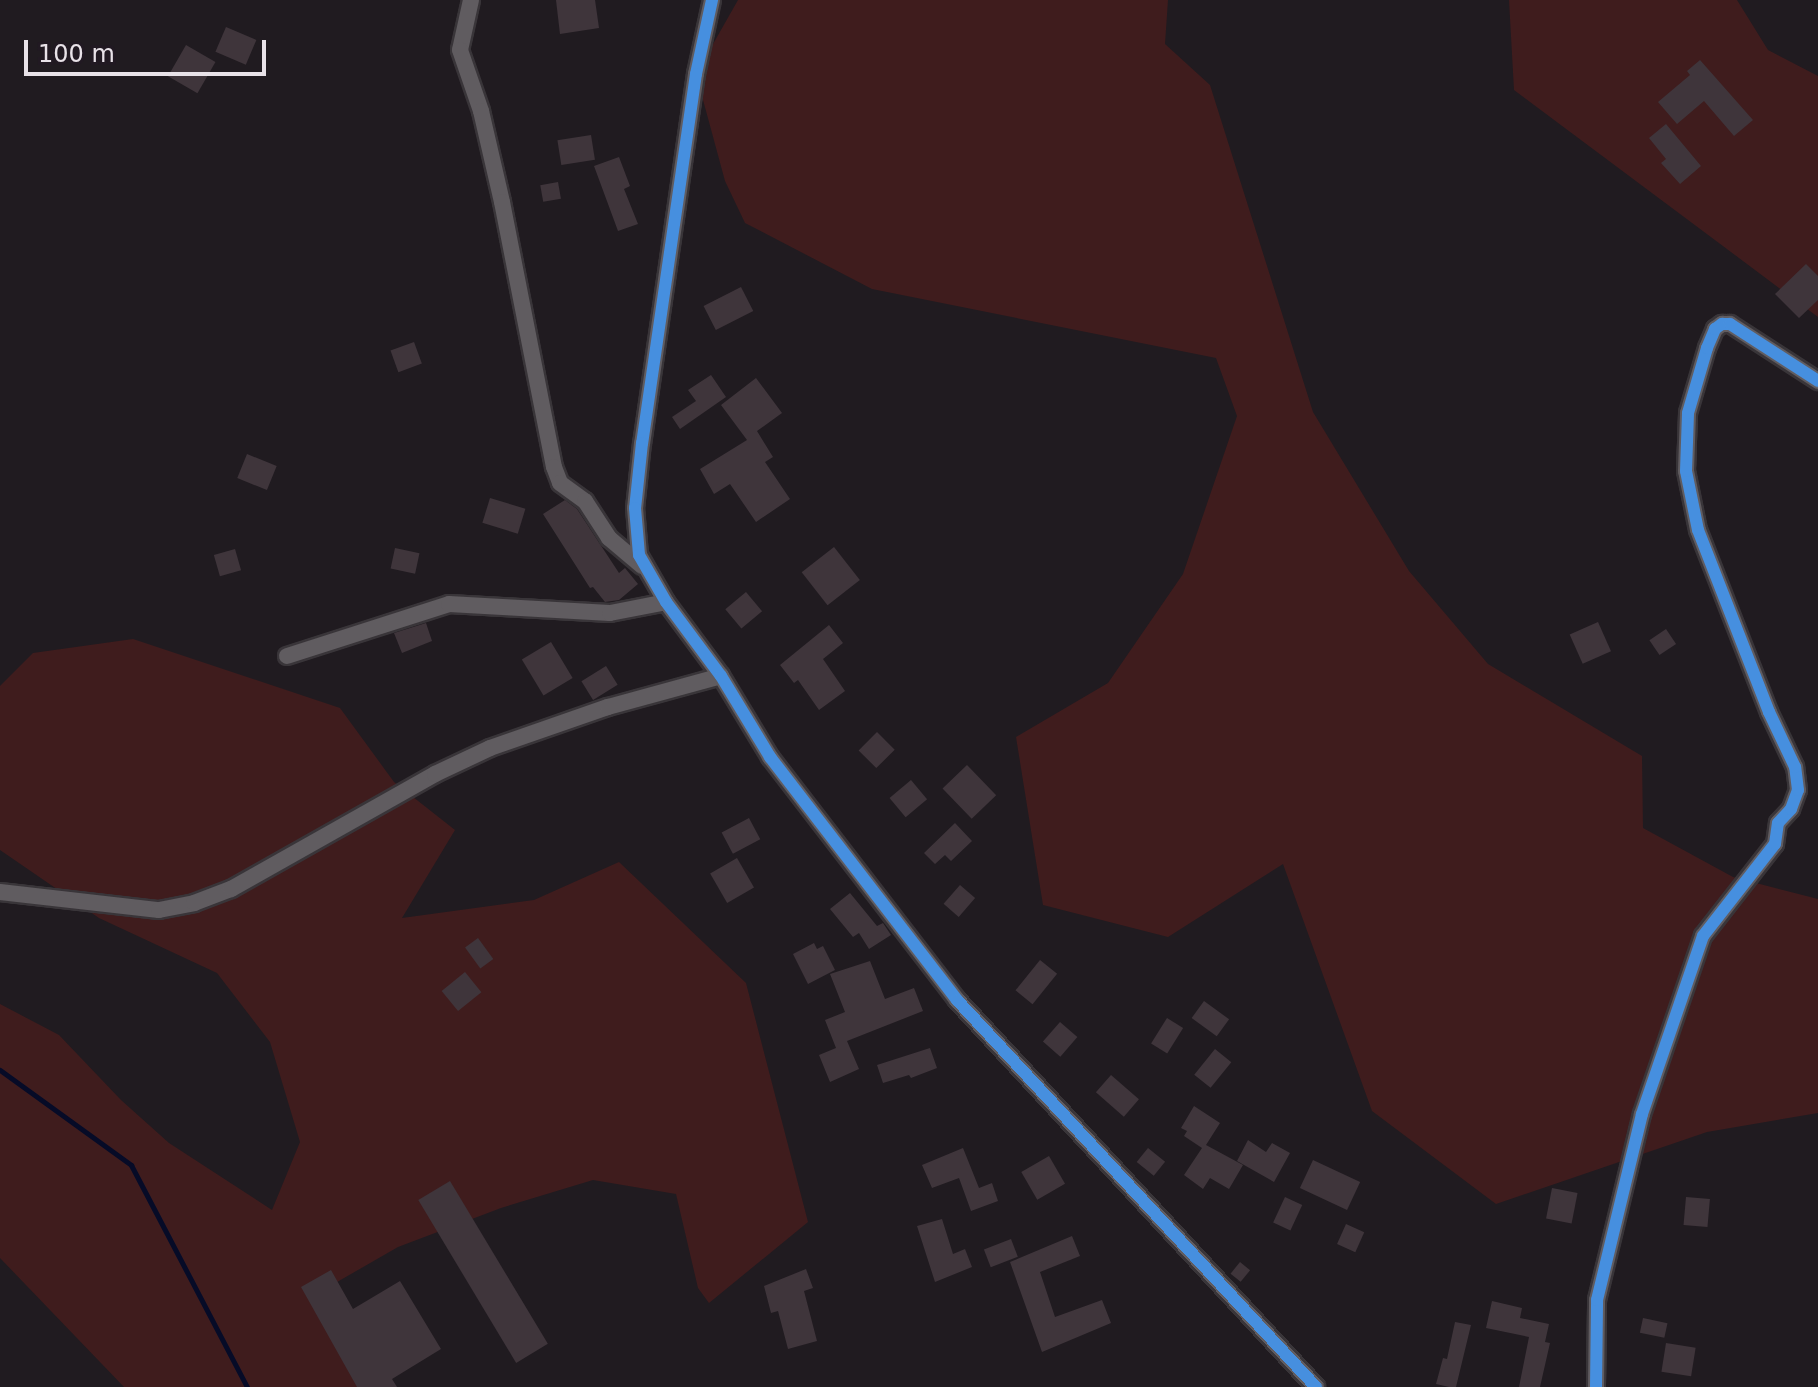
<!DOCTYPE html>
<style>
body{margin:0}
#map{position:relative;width:1818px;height:1387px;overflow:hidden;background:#201b20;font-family:"DejaVu Sans",sans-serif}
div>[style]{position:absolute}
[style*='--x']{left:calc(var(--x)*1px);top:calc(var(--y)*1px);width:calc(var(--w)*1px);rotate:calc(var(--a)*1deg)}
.green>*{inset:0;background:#3f1c1d}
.stream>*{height:5px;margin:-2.5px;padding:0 2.5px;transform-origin:2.5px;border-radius:2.5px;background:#060b27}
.building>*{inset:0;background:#3f353b;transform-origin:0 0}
.roads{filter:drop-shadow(2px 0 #393539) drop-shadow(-2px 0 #393539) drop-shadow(0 2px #393539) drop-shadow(0 -2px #393539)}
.minor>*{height:16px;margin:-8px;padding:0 8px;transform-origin:8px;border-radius:8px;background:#605c60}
.cycleway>*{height:12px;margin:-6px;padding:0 6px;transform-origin:6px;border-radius:6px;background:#468fdf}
span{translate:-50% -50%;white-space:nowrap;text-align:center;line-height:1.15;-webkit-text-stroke:8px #211922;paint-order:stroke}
.scale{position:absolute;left:24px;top:40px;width:242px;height:36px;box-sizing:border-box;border:4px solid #e8e2e8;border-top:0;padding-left:10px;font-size:24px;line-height:28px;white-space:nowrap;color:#e8e2e8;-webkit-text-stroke:6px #211922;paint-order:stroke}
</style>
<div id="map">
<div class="green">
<div style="clip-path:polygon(738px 0,1168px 0,1165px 44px,1210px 85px,1313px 412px,1409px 571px,1488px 664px,1642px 756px,1643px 828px,1733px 877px,1818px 899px,1818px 1113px,1707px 1132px,1496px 1204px,1372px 1111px,1283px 864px,1168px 937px,1043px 905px,1016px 737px,1108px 683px,1183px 574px,1237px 416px,1216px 358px,872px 289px,745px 223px,725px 181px,696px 74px)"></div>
<div style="clip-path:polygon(1509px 0,1737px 0,1768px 50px,1818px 76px,1818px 317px,1514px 90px)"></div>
<div style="clip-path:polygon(133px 639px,340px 708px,394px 782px,455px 830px,402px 918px,534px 900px,619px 862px,746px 983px,808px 1222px,709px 1303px,698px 1288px,676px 1194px,593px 1180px,501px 1208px,398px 1247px,311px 1297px,376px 1387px,124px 1387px,0 1258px,0 1004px,59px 1035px,121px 1100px,169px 1143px,272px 1210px,300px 1142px,270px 1042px,217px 973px,99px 918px,0 850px,0 686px,33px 653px)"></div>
</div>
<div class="stream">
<div style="--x:0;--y:1070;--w:162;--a:35.9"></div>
<div style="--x:131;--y:1165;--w:250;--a:62.4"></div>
</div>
<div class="building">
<div style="clip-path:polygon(556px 0,595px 0,599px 28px,560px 34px)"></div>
<div style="left:226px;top:27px;width:33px;height:27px;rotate:23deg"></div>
<div style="left:186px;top:45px;width:34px;height:36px;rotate:30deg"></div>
<div style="clip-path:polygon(1700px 60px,1753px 120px,1734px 136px,1704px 101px,1677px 124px,1658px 102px,1690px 75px,1687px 71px)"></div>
<div style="clip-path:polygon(1666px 124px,1701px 166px,1680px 184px,1661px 163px,1666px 159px,1649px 138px)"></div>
<div style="left:591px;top:135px;width:25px;height:34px;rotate:81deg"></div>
<div style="clip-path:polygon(619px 157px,630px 186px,624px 189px,638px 224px,618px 231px,594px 166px)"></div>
<div style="left:558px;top:182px;width:17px;height:18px;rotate:80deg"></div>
<div style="clip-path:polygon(1806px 264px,1818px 276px,1818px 300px,1799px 318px,1775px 294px)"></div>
<div style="left:741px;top:287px;width:27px;height:42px;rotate:63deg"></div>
<div style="left:414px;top:342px;width:23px;height:25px;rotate:70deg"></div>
<div style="clip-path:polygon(711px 375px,726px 397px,680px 429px,672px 417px,696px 401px,688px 390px)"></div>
<div style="clip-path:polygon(756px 378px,782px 413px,757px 431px,773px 457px,765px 462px,790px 499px,756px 522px,730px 484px,714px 494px,700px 469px,747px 440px,721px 405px)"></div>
<div style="left:247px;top:454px;width:32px;height:26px;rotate:22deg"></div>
<div style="left:490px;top:498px;width:37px;height:26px;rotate:17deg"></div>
<div style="clip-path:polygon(565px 500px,577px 509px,619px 573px,625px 568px,638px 584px,619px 600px,605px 602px,593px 587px,590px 588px,543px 514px)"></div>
<div style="left:834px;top:547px;width:42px;height:41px;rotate:52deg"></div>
<div style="left:395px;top:548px;width:25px;height:21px;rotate:12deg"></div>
<div style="left:235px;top:549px;width:22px;height:22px;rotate:74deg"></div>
<div style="left:746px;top:592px;width:25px;height:27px;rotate:50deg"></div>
<div style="left:1598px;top:622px;width:32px;height:31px;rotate:66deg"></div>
<div style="clip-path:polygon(426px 623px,432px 641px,402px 653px,394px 633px)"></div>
<div style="clip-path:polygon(829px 625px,843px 643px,823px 659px,845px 691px,819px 710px,798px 680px,794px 683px,780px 665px)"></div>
<div style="left:1666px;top:629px;width:18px;height:20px;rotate:56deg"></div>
<div style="left:551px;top:642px;width:42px;height:34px;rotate:59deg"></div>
<div style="left:606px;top:666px;width:22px;height:29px;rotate:58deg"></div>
<div style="left:877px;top:732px;width:25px;height:26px;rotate:45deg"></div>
<div style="left:967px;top:765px;width:42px;height:34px;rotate:46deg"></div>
<div style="left:911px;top:780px;width:25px;height:28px;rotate:50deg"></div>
<div style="left:749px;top:818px;width:24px;height:31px;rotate:62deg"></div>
<div style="clip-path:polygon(955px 823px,972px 841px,951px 861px,945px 855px,935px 864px,924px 853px)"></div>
<div style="left:737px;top:858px;width:34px;height:31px;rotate:60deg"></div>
<div style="left:960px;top:885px;width:20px;height:25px;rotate:41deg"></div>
<div style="clip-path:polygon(850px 893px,877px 926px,883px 923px,891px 935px,869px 949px,859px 933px,853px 937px,830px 909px)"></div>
<div style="left:478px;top:938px;width:26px;height:16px;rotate:54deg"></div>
<div style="clip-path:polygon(814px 943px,817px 949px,823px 946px,835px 970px,808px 984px,793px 954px)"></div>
<div style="left:1040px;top:960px;width:22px;height:39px;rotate:39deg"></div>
<div style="clip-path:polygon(870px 961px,885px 999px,914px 988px,923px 1011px,847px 1041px,859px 1069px,830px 1082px,819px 1055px,836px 1048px,825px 1020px,845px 1012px,830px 974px)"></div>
<div style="left:465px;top:972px;width:26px;height:30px;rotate:51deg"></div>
<div style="left:1204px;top:1001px;width:31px;height:21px;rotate:36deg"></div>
<div style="left:1167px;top:1018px;width:19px;height:30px;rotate:32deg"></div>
<div style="left:1060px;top:1022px;width:23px;height:26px;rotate:41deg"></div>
<div style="clip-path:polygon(930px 1048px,937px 1068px,911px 1078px,909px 1075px,883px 1083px,877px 1065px)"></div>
<div style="left:1215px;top:1049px;width:21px;height:33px;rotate:39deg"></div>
<div style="left:1111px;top:1075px;width:37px;height:23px;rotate:41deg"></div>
<div style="clip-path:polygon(1194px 1106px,1220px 1123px,1206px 1145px,1243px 1165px,1229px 1189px,1210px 1178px,1203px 1189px,1184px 1175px,1202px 1148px,1184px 1136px,1187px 1131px,1181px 1128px)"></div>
<div style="clip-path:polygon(1248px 1140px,1266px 1152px,1272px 1143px,1290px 1153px,1274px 1182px,1237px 1161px)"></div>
<div style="clip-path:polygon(963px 1148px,979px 1188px,992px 1183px,998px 1201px,971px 1211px,959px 1178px,932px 1188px,922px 1165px)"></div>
<div style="left:1148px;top:1148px;width:22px;height:18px;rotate:39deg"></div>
<div style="left:1049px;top:1156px;width:32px;height:32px;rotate:60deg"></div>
<div style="left:1313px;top:1160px;width:52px;height:31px;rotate:25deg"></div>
<div style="left:450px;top:1181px;width:190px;height:37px;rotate:59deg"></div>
<div style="left:1552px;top:1188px;width:26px;height:31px;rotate:11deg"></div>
<div style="left:1285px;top:1197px;width:19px;height:28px;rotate:25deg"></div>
<div style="left:1686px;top:1197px;width:24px;height:28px;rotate:5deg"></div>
<div style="clip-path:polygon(942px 1219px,953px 1254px,965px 1249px,972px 1267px,935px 1282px,917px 1226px)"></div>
<div style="left:1346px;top:1224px;width:20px;height:22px;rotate:24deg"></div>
<div style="clip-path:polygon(1072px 1236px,1080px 1256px,1040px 1272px,1055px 1317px,1102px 1300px,1111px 1323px,1042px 1352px,1010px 1262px)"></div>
<div style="left:1011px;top:1239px;width:19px;height:29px;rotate:69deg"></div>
<div style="left:1240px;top:1262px;width:13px;height:15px;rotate:39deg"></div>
<div style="clip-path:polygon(806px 1269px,813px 1288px,804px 1291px,817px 1341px,788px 1349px,778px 1311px,771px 1313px,764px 1286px)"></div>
<div style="clip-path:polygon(331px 1270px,353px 1309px,400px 1281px,441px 1349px,392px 1379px,397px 1387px,357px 1387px,301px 1287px)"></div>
<div style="clip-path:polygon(1492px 1301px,1522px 1308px,1520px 1318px,1549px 1324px,1545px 1342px,1550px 1343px,1540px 1387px,1519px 1387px,1529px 1337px,1486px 1328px)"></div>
<div style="left:1643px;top:1318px;width:25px;height:15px;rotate:12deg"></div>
<div style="clip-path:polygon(1455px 1322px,1471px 1325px,1456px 1387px,1449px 1387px,1436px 1384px,1443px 1358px,1447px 1359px)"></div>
<div style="left:1666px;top:1343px;width:30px;height:29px;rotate:9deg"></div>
</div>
<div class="roads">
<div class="minor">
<div style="--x:471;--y:0;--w:51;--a:102.4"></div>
<div style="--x:460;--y:50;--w:65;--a:71"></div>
<div style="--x:481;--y:111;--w:93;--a:77"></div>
<div style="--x:502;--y:202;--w:270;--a:78.9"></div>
<div style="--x:554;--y:467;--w:17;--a:69"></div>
<div style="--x:560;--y:483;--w:31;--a:36"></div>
<div style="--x:585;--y:501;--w:44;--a:57"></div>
<div style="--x:609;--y:538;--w:43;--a:40.3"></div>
<div style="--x:712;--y:0;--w:76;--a:102.2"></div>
<div style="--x:696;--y:74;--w:373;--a:98.3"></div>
<div style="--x:642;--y:443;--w:65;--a:96.1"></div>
<div style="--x:635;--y:508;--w:47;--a:85.1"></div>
<div style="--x:639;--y:555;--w:54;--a:60.1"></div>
<div style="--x:666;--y:602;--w:92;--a:53.4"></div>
<div style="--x:721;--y:676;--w:95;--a:58.8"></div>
<div style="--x:770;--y:757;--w:307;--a:52.4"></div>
<div style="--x:957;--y:1000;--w:528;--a:47.15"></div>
<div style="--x:287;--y:656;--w:170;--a:-17.8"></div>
<div style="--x:449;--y:604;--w:161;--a:3.2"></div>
<div style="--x:610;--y:613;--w:57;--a:-11.1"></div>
<div style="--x:0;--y:892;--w:160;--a:6.5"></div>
<div style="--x:159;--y:910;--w:36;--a:-11"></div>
<div style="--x:194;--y:903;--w:40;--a:-21"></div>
<div style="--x:231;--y:889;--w:234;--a:-29.4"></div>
<div style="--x:435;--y:774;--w:61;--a:-25.3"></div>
<div style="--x:490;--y:748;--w:125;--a:-19.2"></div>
<div style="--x:608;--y:707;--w:117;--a:-15.3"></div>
<div style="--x:1596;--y:1387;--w:87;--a:-89.3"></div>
<div style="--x:1597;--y:1300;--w:191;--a:-76.4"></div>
<div style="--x:1642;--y:1114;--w:188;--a:-71.1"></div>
<div style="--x:1703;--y:936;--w:117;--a:-52"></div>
<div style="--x:1775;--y:844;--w:21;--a:-82"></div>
<div style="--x:1778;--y:823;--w:19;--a:-47"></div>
<div style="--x:1791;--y:809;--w:20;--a:-70"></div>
<div style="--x:1798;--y:790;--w:23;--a:-97"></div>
<div style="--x:1795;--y:767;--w:61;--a:-115.3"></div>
<div style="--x:1769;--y:712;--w:195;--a:-111.3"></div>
<div style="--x:1698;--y:530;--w:60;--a:-101.5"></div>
<div style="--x:1686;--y:471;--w:58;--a:-88"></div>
<div style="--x:1688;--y:413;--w:68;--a:-73.7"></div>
<div style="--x:1707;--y:348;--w:21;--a:-67"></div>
<div style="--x:1715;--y:329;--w:9;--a:-36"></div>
<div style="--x:1722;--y:324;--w:8;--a:0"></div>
<div style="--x:1730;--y:324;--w:105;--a:32.9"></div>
</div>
</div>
<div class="cycleway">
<div style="--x:712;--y:0;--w:76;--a:102.2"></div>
<div style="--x:696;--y:74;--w:373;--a:98.3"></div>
<div style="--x:642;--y:443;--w:65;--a:96.1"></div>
<div style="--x:635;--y:508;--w:47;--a:85.1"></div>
<div style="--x:639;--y:555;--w:54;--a:60.1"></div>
<div style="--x:666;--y:602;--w:92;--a:53.4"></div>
<div style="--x:721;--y:676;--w:95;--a:58.8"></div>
<div style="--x:770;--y:757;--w:307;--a:52.4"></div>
<div style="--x:957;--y:1000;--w:528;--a:47.15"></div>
<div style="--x:1596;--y:1387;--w:87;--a:-89.3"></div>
<div style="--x:1597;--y:1300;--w:191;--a:-76.4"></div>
<div style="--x:1642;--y:1114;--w:188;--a:-71.1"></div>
<div style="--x:1703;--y:936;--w:117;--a:-52"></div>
<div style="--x:1775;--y:844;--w:21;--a:-82"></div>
<div style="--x:1778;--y:823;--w:19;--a:-47"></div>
<div style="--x:1791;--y:809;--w:20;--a:-70"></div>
<div style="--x:1798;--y:790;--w:23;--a:-97"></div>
<div style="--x:1795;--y:767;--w:61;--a:-115.3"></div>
<div style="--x:1769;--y:712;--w:195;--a:-111.3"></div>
<div style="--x:1698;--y:530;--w:60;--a:-101.5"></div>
<div style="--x:1686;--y:471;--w:58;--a:-88"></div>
<div style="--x:1688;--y:413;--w:68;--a:-73.7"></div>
<div style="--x:1707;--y:348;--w:21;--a:-67"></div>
<div style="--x:1715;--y:329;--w:9;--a:-36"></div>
<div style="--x:1722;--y:324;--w:8;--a:0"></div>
<div style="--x:1730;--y:324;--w:105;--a:32.9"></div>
</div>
<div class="scale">100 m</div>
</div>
